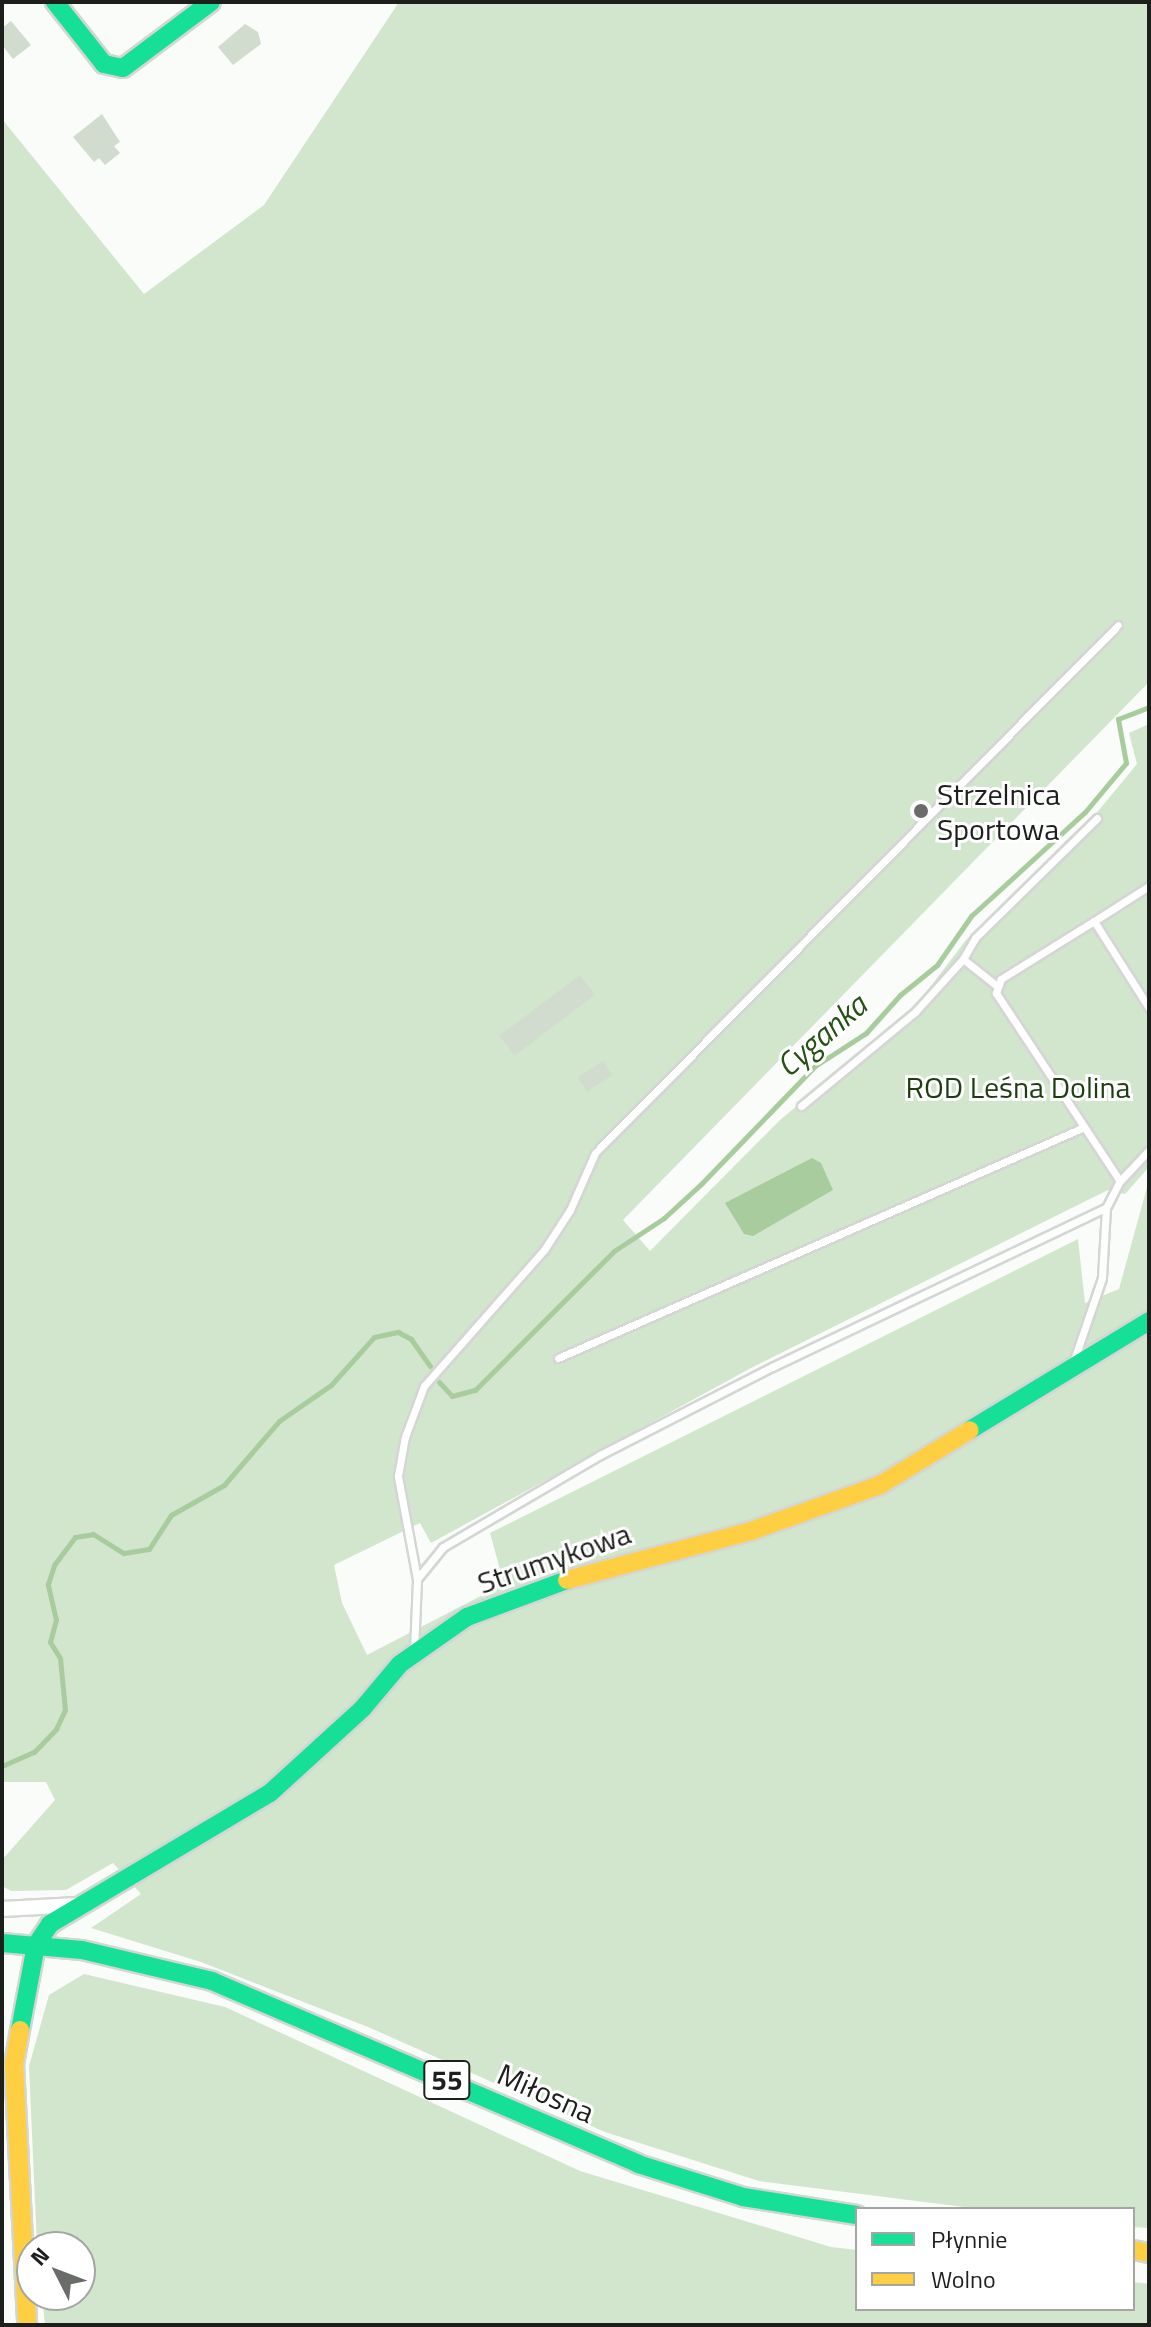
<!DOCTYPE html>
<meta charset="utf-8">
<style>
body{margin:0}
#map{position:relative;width:1151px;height:2327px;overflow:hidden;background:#f9fcf8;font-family:"Titillium Web",sans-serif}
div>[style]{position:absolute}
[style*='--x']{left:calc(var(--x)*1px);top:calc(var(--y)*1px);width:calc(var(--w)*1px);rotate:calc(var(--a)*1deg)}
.green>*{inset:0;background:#d2e5cd}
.water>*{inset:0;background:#a9cc9e}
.stream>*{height:5px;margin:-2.5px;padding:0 2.5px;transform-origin:2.5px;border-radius:2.5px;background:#a9cc9e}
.building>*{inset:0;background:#d1dcce;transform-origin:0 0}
.roads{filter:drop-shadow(2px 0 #d4d6d4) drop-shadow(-2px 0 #d4d6d4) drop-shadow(0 2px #d4d6d4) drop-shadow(0 -2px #d4d6d4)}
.lane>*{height:7px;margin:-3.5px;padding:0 3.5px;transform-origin:3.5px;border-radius:3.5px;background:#fefffe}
.street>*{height:14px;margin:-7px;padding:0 7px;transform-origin:7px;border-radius:7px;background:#fefffe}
.fast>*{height:18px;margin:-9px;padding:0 9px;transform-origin:9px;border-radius:9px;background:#16e098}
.slow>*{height:18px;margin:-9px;padding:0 9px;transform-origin:9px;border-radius:9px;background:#ffcf43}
.dots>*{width:22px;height:22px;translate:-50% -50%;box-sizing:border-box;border:4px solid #fff;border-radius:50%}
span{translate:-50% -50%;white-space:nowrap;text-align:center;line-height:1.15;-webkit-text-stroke:6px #fff;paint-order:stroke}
.shield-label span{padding:2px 6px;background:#fff;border:2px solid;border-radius:6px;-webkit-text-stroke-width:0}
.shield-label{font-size:28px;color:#1d1f1c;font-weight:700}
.poi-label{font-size:30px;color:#1d1f1c}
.left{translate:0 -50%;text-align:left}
.park-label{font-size:30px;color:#1e3e12}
.street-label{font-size:30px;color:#1d1f1c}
.water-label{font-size:32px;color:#245212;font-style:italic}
.frame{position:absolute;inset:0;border:4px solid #1d1f1c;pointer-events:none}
.legend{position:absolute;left:855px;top:2207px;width:280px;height:104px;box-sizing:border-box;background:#fff;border:2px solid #a5a5a4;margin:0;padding:10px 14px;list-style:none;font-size:24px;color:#1d1f1c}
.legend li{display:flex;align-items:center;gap:16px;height:40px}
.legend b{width:40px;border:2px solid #a5a5a4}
.north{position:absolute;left:16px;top:2231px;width:80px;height:80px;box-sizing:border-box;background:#fff;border:2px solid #a5a5a4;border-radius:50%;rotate:312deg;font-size:22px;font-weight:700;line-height:32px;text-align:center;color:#1d1f1c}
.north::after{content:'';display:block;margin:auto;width:28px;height:36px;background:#6a6c69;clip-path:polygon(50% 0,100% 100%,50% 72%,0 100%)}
</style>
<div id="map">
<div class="green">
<div style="clip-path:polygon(399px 2px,1149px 2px,1149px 682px,623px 1220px,650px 1251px,780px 1120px,915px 1007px,966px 940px,1099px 810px,1137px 764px,1129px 733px,1149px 724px,1149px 1167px,1125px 1194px,1108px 1190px,751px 1368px,431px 1543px,420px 1523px,334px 1565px,342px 1603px,367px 1655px,504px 1584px,490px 1533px,1078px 1239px,1085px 1303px,1119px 1289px,1149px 1180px,1149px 2228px,1133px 2227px,1133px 2209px,980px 2209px,759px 2181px,605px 2132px,368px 2027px,201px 1962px,91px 1928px,141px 1894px,113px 1863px,66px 1890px,11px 1891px,2px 1886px,2px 1860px,55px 1800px,46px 1782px,2px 1782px,2px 119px,144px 294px,264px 205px)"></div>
<div style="clip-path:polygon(84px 1974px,225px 2007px,580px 2171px,831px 2247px,857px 2250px,857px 2309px,1133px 2309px,1133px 2282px,1149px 2284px,1149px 2325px,45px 2325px,42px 2295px,80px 2295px,80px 2247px,37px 2247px,29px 2066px,49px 1995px)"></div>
</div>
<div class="water">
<div style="clip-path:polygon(812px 1158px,821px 1163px,833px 1190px,753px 1236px,744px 1234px,725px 1203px)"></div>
</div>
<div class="stream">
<div style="--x:439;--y:1382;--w:19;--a:47"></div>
<div style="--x:452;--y:1396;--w:24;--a:-15"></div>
<div style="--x:475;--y:1390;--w:197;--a:-45"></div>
<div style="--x:614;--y:1251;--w:60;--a:-33.4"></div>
<div style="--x:664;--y:1218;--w:52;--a:-42.6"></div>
<div style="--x:702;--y:1183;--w:163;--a:-46"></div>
<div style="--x:815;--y:1066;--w:61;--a:-32.9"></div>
<div style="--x:866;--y:1033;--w:51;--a:-48.2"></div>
<div style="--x:900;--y:995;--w:48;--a:-39"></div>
<div style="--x:937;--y:965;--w:60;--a:-55.2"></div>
<div style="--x:971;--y:916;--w:154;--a:-42.4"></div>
<div style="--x:1085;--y:812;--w:64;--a:-50.1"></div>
<div style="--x:1126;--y:763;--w:45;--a:-100.3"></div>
<div style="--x:1118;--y:719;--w:33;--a:-21"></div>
<div style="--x:2;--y:1766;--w:35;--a:-24"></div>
<div style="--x:34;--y:1752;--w:32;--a:-46"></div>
<div style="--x:56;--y:1729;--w:21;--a:-65"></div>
<div style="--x:65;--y:1710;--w:52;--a:-95.5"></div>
<div style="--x:60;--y:1658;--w:19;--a:-122"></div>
<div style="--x:50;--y:1642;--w:23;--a:-75"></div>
<div style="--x:56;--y:1620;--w:37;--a:-103"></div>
<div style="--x:48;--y:1584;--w:20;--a:-72"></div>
<div style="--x:54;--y:1565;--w:35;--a:-53"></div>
<div style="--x:75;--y:1537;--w:18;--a:-9"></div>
<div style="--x:93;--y:1534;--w:36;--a:32"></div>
<div style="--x:124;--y:1553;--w:25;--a:-9"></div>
<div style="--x:149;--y:1549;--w:40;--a:-57.1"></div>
<div style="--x:171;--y:1515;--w:61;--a:-29.5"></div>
<div style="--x:224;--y:1485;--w:84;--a:-49.3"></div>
<div style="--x:279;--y:1421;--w:63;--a:-34.7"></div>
<div style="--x:331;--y:1385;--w:64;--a:-48.1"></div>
<div style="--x:374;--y:1337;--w:25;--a:-12"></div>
<div style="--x:398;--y:1332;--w:15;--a:28"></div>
<div style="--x:411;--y:1339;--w:33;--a:55"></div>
</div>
<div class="building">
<div style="clip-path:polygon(11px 21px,31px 45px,13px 59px,2px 45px,2px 28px)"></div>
<div style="clip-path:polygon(245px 24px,258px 32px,261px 44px,233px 65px,218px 47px)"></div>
<div style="clip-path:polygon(102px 114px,120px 142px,114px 146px,120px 153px,105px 165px,99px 158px,94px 162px,73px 137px)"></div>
<div style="left:580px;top:975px;width:25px;height:101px;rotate:53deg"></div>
<div style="left:603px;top:1061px;width:17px;height:30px;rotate:57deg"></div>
</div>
<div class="roads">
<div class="lane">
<div style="--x:1149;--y:886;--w:65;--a:147.5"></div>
<div style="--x:1094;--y:921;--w:103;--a:57.7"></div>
<div style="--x:1094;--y:921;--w:110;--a:148.1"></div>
<div style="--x:1001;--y:979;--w:15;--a:110"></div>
<div style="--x:996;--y:993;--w:225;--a:56.6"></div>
<div style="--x:963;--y:959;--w:24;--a:-60"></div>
<div style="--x:975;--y:938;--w:171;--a:-44.5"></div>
<div style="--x:801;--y:1106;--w:148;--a:-39.5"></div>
<div style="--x:915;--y:1012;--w:72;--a:-47.8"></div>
<div style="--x:963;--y:959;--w:43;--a:38.5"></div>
<div style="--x:1106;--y:1208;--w:30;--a:-63"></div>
<div style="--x:1120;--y:1181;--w:42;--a:-46.9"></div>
<div style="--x:558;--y:1358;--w:572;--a:-23.7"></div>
<div style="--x:417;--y:1579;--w:41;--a:-50.9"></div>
<div style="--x:443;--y:1547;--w:182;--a:-30.4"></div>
<div style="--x:600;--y:1455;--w:193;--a:-27.1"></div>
<div style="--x:772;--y:1367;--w:370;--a:-25.5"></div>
<div style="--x:1106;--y:1208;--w:70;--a:93.3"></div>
<div style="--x:1102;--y:1278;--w:87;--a:108.9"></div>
<div style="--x:414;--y:1651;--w:72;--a:-87.6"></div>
<div style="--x:417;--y:1579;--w:105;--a:-100.5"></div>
<div style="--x:398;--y:1476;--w:40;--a:-80"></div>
<div style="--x:405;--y:1437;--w:54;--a:-69.6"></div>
<div style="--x:424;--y:1386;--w:181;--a:-48.6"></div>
<div style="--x:544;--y:1250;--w:48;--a:-57"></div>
<div style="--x:570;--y:1210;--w:62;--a:-66.3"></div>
<div style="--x:595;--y:1153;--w:743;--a:-45.27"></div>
</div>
<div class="street">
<div style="--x:2;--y:1909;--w:75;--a:-3.1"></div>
</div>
<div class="fast">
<div style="--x:55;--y:2;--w:79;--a:51.7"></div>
<div style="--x:104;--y:64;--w:19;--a:12"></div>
<div style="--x:123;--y:68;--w:110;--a:-36.9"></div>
<div style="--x:970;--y:1430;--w:210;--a:-31.3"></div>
<div style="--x:2;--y:1943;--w:80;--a:5"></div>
<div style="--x:82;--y:1950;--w:134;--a:13.4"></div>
<div style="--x:212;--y:1981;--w:464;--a:23.2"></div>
<div style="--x:638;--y:2164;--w:110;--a:17.4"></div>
<div style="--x:743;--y:2197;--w:115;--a:9"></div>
<div style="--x:20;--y:2030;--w:86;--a:-79.3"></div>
<div style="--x:36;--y:1945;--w:25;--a:-56"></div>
<div style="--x:50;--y:1924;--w:256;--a:-30.8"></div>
<div style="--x:270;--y:1793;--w:126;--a:-42.4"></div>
<div style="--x:363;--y:1708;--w:57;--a:-49.9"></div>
<div style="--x:400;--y:1664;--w:82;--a:-35"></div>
<div style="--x:467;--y:1617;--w:107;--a:-20.3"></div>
</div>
<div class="slow">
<div style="--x:567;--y:1580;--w:190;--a:-14.9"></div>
<div style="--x:751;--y:1531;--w:137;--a:-19.6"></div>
<div style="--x:880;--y:1485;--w:105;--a:-31.4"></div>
<div style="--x:20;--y:2030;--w:35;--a:100"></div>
<div style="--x:14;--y:2064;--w:261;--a:87.1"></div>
<div style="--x:1133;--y:2250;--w:16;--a:11"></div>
</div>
</div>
<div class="dots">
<div style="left:921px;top:811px;background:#6a6c69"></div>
</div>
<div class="shield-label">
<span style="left:447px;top:2080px">55</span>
</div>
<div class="poi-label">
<span class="left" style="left:937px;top:811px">Strzelnica<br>Sportowa</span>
</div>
<div class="park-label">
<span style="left:1018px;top:1087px">ROD Leśna Dolina</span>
</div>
<div class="street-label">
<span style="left:554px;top:1558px;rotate:-19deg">Strumykowa</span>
<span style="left:546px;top:2093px;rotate:24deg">Miłosna</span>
</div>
<div class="water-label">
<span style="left:821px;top:1035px;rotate:-41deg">Cyganka</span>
</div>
<div class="frame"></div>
<ul class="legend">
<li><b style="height:10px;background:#16e098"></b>Płynnie</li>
<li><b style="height:10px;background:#ffcf43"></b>Wolno</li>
</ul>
<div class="north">N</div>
</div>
